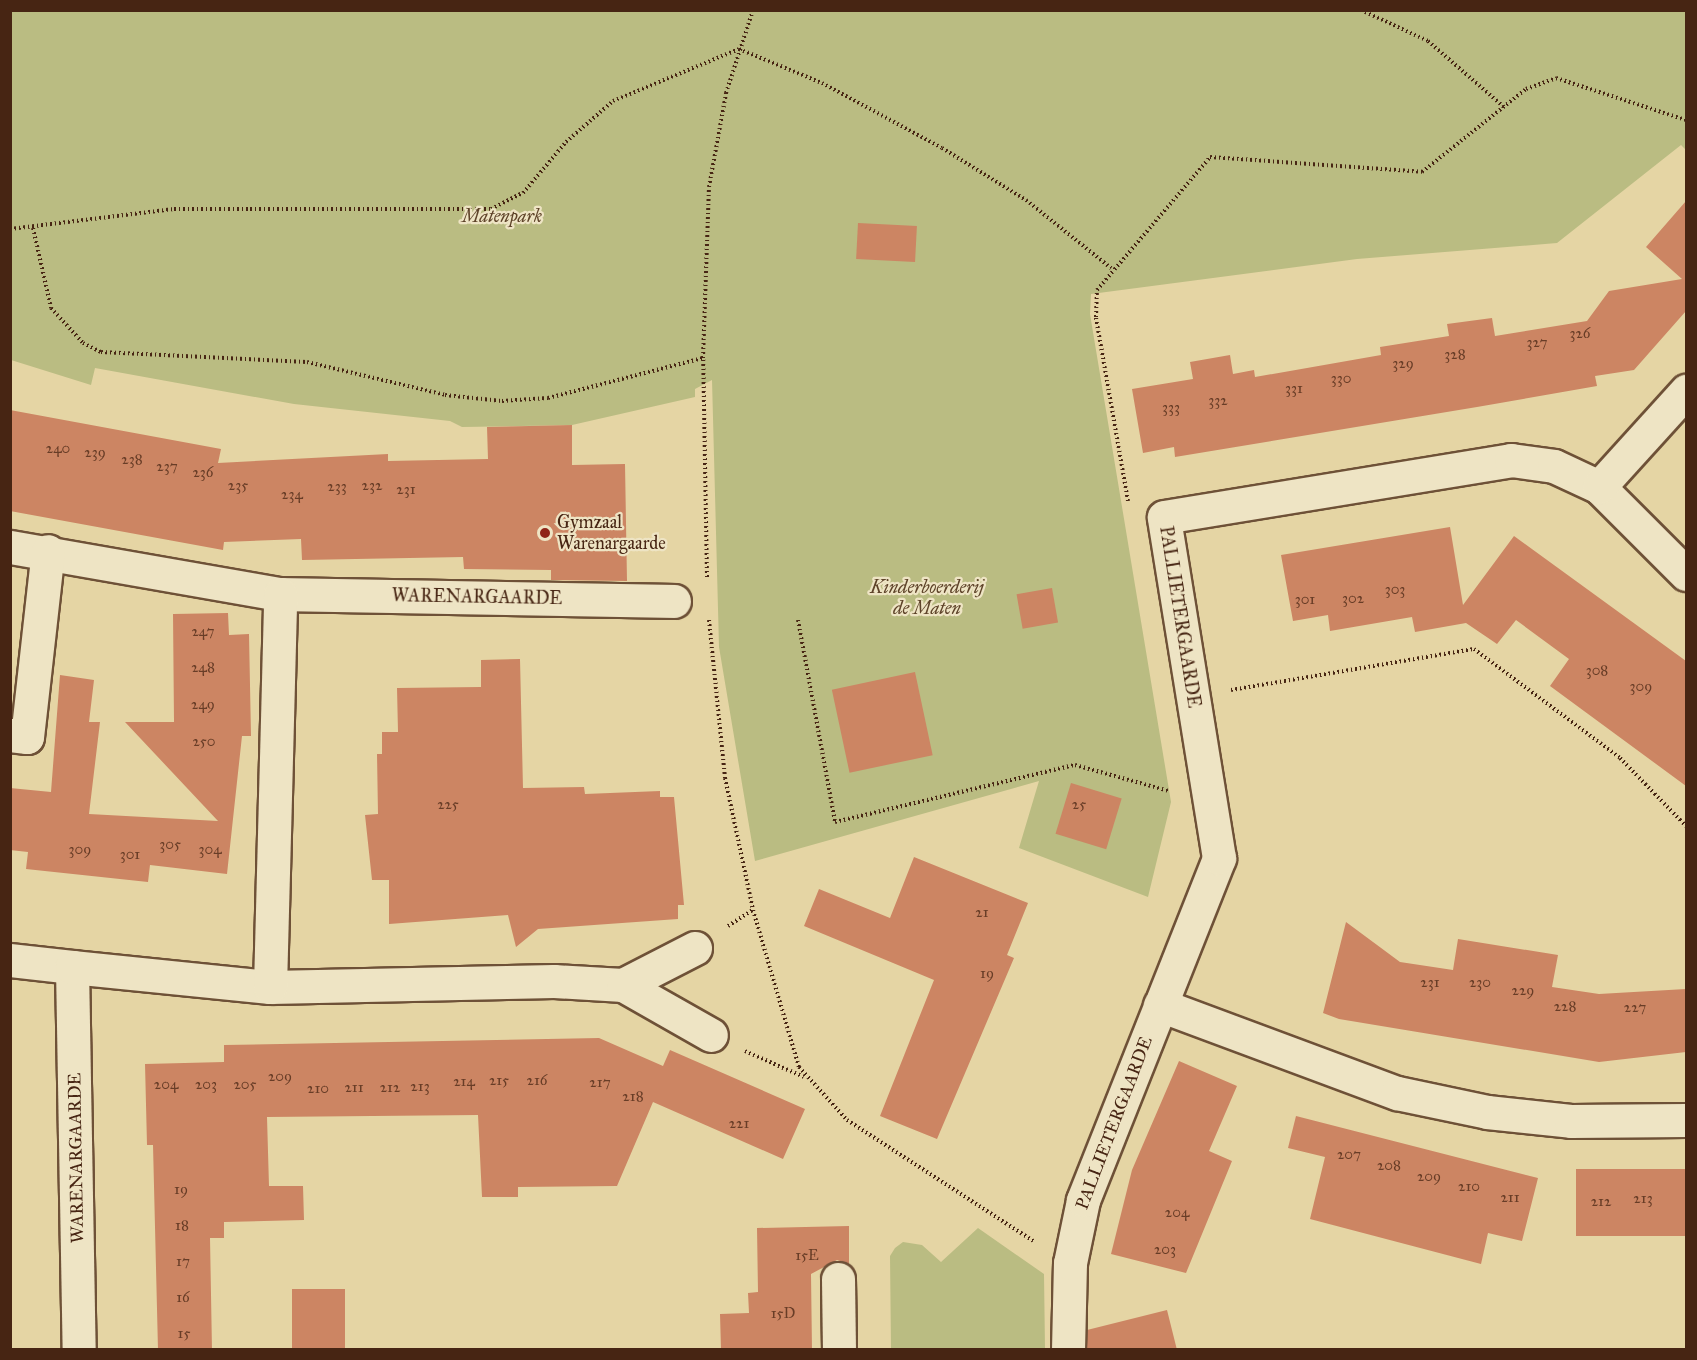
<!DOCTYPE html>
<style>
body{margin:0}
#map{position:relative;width:1697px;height:1360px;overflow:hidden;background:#e5d5a4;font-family:"IM FELL Great Primer",serif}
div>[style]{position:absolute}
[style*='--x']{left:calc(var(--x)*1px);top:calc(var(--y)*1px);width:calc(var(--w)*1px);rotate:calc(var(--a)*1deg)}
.green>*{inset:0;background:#babc82}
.building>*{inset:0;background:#cc8563;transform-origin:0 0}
.path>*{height:4px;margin-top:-2px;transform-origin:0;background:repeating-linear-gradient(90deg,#472513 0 1.5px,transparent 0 4.5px)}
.roads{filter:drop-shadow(2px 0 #6e5137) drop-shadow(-2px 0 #6e5137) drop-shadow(0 2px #6e5137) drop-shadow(0 -2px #6e5137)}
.minor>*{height:33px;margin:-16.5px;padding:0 16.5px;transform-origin:16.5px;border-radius:16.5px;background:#eee4c4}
.dots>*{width:16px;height:16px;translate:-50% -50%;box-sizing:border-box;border:3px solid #eee4c4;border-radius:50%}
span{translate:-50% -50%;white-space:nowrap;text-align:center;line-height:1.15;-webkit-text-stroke:4.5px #eee4c4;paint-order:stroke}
.number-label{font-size:15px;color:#683d27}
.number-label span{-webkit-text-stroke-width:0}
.park-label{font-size:18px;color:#5e4329;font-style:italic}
.poi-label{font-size:18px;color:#472513}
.left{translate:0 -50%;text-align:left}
.street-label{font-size:18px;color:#472513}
.frame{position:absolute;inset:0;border:12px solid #472513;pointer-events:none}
</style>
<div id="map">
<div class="green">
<div style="clip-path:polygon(10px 11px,1686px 11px,1686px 150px,1681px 145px,1557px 243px,1357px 259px,1091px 294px,1090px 314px,1171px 802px,1148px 897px,1019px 848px,1039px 781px,755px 861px,719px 647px,712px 380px,695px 389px,695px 397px,572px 425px,462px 427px,450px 421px,294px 404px,95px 368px,91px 385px,11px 360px)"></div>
<div style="clip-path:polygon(978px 1228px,1044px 1274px,1045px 1349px,891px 1349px,890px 1256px,895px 1248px,903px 1242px,922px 1245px,941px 1262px)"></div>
</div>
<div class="building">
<div style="clip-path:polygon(1686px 201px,1686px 311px,1634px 370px,1595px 376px,1597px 386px,1477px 407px,1175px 457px,1174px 447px,1143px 453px,1132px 389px,1193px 379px,1190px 362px,1230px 355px,1233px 374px,1254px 370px,1255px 377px,1381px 355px,1380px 347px,1449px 336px,1447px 324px,1492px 318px,1495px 336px,1587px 321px,1609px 291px,1682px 279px,1646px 247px)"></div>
<div style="left:858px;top:223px;width:59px;height:36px;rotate:3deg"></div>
<div style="clip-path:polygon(10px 410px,221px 449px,218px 463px,388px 454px,388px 461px,488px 459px,487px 427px,572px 425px,572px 465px,625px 464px,627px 581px,551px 580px,551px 570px,464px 569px,463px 557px,302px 560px,301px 539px,224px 542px,223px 550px,10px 511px)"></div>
<div style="clip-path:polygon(1450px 527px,1463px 605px,1514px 536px,1686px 661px,1686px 786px,1550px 686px,1569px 659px,1516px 620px,1497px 644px,1466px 623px,1415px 632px,1412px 617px,1330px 631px,1328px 615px,1293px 621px,1281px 555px)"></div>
<div style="left:1052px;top:588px;width:35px;height:36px;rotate:80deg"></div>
<div style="clip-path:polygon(228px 613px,229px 635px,249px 634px,251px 736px,242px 736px,227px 874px,150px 865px,148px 882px,26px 869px,28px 852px,10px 850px,10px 788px,51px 792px,60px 675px,94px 680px,89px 722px,100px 722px,89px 814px,218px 821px,125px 722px,174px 722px,173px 614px)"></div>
<div style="clip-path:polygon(520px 659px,523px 788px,584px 787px,585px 794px,660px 791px,660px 797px,674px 797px,684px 905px,678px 905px,678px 919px,538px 929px,516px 947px,508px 915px,389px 924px,389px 880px,372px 880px,365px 815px,378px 814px,377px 754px,382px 754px,382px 732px,398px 732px,397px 688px,481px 687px,481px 660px)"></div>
<div style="left:915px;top:672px;width:85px;height:85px;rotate:78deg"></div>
<div style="left:1071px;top:783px;width:53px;height:53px;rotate:17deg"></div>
<div style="clip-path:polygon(914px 857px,1028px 903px,1007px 955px,1014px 958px,937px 1139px,880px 1116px,934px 980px,804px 926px,819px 889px,890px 918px)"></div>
<div style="clip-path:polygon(1346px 922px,1400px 962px,1453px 970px,1458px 939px,1558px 955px,1552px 987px,1599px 994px,1686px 989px,1686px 1052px,1599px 1062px,1339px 1019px,1323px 1013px)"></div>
<div style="clip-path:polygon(599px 1038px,663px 1066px,670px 1050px,805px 1109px,783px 1159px,653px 1102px,617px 1186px,518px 1187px,518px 1197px,482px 1197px,478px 1115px,267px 1117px,269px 1186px,303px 1186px,304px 1220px,224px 1222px,224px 1238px,210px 1238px,212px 1350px,158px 1350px,153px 1145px,147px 1145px,145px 1064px,224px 1062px,224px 1045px)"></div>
<div style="clip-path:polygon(1179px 1061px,1237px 1086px,1209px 1151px,1232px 1161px,1186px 1273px,1111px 1254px,1132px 1170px)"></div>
<div style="clip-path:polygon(1296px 1116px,1538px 1178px,1522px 1241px,1488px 1233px,1481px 1264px,1310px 1219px,1325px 1157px,1288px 1148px)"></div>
<div style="left:1686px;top:1169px;width:67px;height:110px;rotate:90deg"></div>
<div style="clip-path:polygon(849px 1226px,849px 1264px,837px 1260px,811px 1274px,812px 1350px,721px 1350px,720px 1314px,749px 1313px,748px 1293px,758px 1292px,757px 1228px)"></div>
<div style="left:345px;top:1289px;width:61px;height:53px;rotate:90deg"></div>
<div style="clip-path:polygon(1167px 1310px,1177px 1350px,1087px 1350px,1087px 1330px)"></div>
</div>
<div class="path">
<div style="--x:1361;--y:10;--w:74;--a:24.8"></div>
<div style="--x:1428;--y:41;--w:101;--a:41"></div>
<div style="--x:33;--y:228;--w:82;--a:77.3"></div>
<div style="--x:51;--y:308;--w:47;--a:47.6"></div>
<div style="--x:83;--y:343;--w:20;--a:27"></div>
<div style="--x:101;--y:352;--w:206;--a:2.8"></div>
<div style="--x:307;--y:362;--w:142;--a:13.4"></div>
<div style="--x:445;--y:395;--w:57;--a:6"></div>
<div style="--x:502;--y:401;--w:46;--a:-3.7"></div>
<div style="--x:548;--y:398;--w:160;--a:-14.5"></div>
<div style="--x:10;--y:229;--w:165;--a:-7"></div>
<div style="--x:174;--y:209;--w:317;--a:0"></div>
<div style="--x:491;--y:209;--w:36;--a:-27"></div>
<div style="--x:523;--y:193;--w:67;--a:-49.9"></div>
<div style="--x:566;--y:142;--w:62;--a:-41.1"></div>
<div style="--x:613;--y:101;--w:136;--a:-22.4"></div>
<div style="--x:739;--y:49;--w:90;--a:22.3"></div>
<div style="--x:822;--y:83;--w:136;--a:28.4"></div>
<div style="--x:942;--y:148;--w:99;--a:31.8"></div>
<div style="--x:1026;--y:200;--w:109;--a:38.7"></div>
<div style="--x:1128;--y:501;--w:187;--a:-99.9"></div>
<div style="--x:1096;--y:317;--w:27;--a:-88"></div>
<div style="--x:1097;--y:290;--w:175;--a:-49.6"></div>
<div style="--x:1210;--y:157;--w:213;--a:4"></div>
<div style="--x:1422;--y:172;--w:133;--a:-38.6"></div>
<div style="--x:1526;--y:89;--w:32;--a:-20"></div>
<div style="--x:1556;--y:78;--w:137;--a:17.9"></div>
<div style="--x:707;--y:577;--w:219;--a:-91"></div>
<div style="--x:703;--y:358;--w:171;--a:-88"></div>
<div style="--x:709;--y:187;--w:96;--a:-79.7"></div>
<div style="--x:726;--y:93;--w:87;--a:-72"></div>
<div style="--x:709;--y:620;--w:159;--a:84.2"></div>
<div style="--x:725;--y:778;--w:135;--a:78"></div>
<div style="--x:753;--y:910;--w:164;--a:73.7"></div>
<div style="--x:799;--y:1067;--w:72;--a:47.8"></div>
<div style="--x:847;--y:1120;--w:222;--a:33"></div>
<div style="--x:798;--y:620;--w:205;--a:79.6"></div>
<div style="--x:835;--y:822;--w:247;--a:-13.4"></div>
<div style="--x:1075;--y:765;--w:98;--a:15.5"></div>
<div style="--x:1231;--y:690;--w:246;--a:-9.6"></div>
<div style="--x:1474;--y:649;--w:182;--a:36.7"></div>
<div style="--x:1620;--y:758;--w:95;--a:45.9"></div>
<div style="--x:728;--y:926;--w:30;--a:-33"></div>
<div style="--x:745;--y:1051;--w:64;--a:23.8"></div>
</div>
<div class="roads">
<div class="minor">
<div style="--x:1599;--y:487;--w:123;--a:45"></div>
<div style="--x:10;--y:547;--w:274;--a:9.9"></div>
<div style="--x:280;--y:594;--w:394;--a:1"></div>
<div style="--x:10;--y:735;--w:17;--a:7"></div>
<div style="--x:27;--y:737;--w:187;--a:-83.6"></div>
<div style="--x:10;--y:960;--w:62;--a:6.4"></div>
<div style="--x:72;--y:967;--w:383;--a:89"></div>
<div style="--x:72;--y:967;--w:199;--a:5.8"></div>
<div style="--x:270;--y:987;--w:284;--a:-1.2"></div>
<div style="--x:554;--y:981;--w:69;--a:3.3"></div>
<div style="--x:623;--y:985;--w:81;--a:-27.2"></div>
<div style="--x:623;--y:985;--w:101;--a:29.6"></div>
<div style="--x:270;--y:987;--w:393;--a:-88.5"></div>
<div style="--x:1160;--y:1005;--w:253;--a:20.4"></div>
<div style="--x:1397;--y:1093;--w:92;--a:11.9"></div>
<div style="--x:1487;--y:1112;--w:84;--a:6.1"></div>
<div style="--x:1571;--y:1121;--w:115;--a:-0.5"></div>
<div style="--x:838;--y:1279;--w:71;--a:89.2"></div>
<div style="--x:1068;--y:1350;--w:87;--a:-88.7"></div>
<div style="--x:1070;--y:1263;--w:64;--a:-78.3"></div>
<div style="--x:1083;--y:1200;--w:368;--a:-68.3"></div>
<div style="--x:1219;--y:858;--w:345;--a:-99.2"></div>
<div style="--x:1164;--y:517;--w:352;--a:-9.3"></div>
<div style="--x:1511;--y:460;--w:43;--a:7.9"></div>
<div style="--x:1554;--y:466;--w:50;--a:25"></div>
<div style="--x:1599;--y:487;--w:130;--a:-47.8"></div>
</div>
</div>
<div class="dots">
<div style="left:545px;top:533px;background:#8f2418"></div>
</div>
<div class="number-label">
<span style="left:1580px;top:334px">326</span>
<span style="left:1537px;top:343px">327</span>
<span style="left:1455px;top:355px">328</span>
<span style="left:1403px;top:364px">329</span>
<span style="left:1341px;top:379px">330</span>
<span style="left:1294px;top:389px">331</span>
<span style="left:1218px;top:401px">332</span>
<span style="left:1171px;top:408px">333</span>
<span style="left:58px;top:449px">240</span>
<span style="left:95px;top:453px">239</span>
<span style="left:132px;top:460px">238</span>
<span style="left:167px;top:467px">237</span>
<span style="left:203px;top:473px">236</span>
<span style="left:238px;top:486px">235</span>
<span style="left:372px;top:486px">232</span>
<span style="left:337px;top:487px">233</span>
<span style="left:406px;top:490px">231</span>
<span style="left:292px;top:495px">234</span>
<span style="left:1395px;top:590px">303</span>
<span style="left:1353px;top:599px">302</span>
<span style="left:1305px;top:600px">301</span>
<span style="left:203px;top:632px">247</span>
<span style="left:203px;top:668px">248</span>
<span style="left:1597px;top:671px">308</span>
<span style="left:1641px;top:687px">309</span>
<span style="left:203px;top:705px">249</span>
<span style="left:204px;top:742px">250</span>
<span style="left:448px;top:805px">225</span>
<span style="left:1079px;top:805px">25</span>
<span style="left:170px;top:845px">305</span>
<span style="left:80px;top:850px">309</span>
<span style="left:210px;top:850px">304</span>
<span style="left:130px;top:855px">301</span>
<span style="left:982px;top:913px">21</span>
<span style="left:987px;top:974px">19</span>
<span style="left:1430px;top:983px">231</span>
<span style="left:1480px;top:983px">230</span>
<span style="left:1523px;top:991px">229</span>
<span style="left:1565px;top:1007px">228</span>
<span style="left:1635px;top:1008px">227</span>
<span style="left:280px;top:1077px">209</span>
<span style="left:499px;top:1081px">215</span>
<span style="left:537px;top:1081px">216</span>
<span style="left:464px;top:1082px">214</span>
<span style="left:600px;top:1083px">217</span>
<span style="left:166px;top:1085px">204</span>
<span style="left:206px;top:1085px">203</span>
<span style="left:245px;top:1085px">205</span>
<span style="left:420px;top:1087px">213</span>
<span style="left:354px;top:1088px">211</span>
<span style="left:390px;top:1088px">212</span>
<span style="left:318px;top:1089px">210</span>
<span style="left:633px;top:1097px">218</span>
<span style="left:739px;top:1124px">221</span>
<span style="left:1349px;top:1155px">207</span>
<span style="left:1389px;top:1166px">208</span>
<span style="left:1429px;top:1177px">209</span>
<span style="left:1469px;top:1187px">210</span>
<span style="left:181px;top:1190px">19</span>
<span style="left:1510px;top:1198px">211</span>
<span style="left:1643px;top:1199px">213</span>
<span style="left:1601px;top:1202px">212</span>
<span style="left:1177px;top:1213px">204</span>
<span style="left:182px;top:1226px">18</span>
<span style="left:1165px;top:1250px">203</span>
<span style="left:807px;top:1256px">15E</span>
<span style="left:183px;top:1262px">17</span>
<span style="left:183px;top:1298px">16</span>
<span style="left:783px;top:1314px">15D</span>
<span style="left:184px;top:1334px">15</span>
</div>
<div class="park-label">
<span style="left:502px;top:216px">Matenpark</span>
<span style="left:927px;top:598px">Kinderboerderij<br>de Maten</span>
</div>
<div class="poi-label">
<span class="left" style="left:557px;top:533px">Gymzaal<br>Warenargaarde</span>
</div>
<div class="street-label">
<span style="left:477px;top:597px;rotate:1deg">WARENARGAARDE</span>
<span style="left:1180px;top:617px;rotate:81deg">PALLIETERGAARDE</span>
<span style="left:1114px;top:1123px;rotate:-69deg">PALLIETERGAARDE</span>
<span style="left:76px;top:1158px;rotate:-91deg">WARENARGAARDE</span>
</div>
<div class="frame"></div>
</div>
